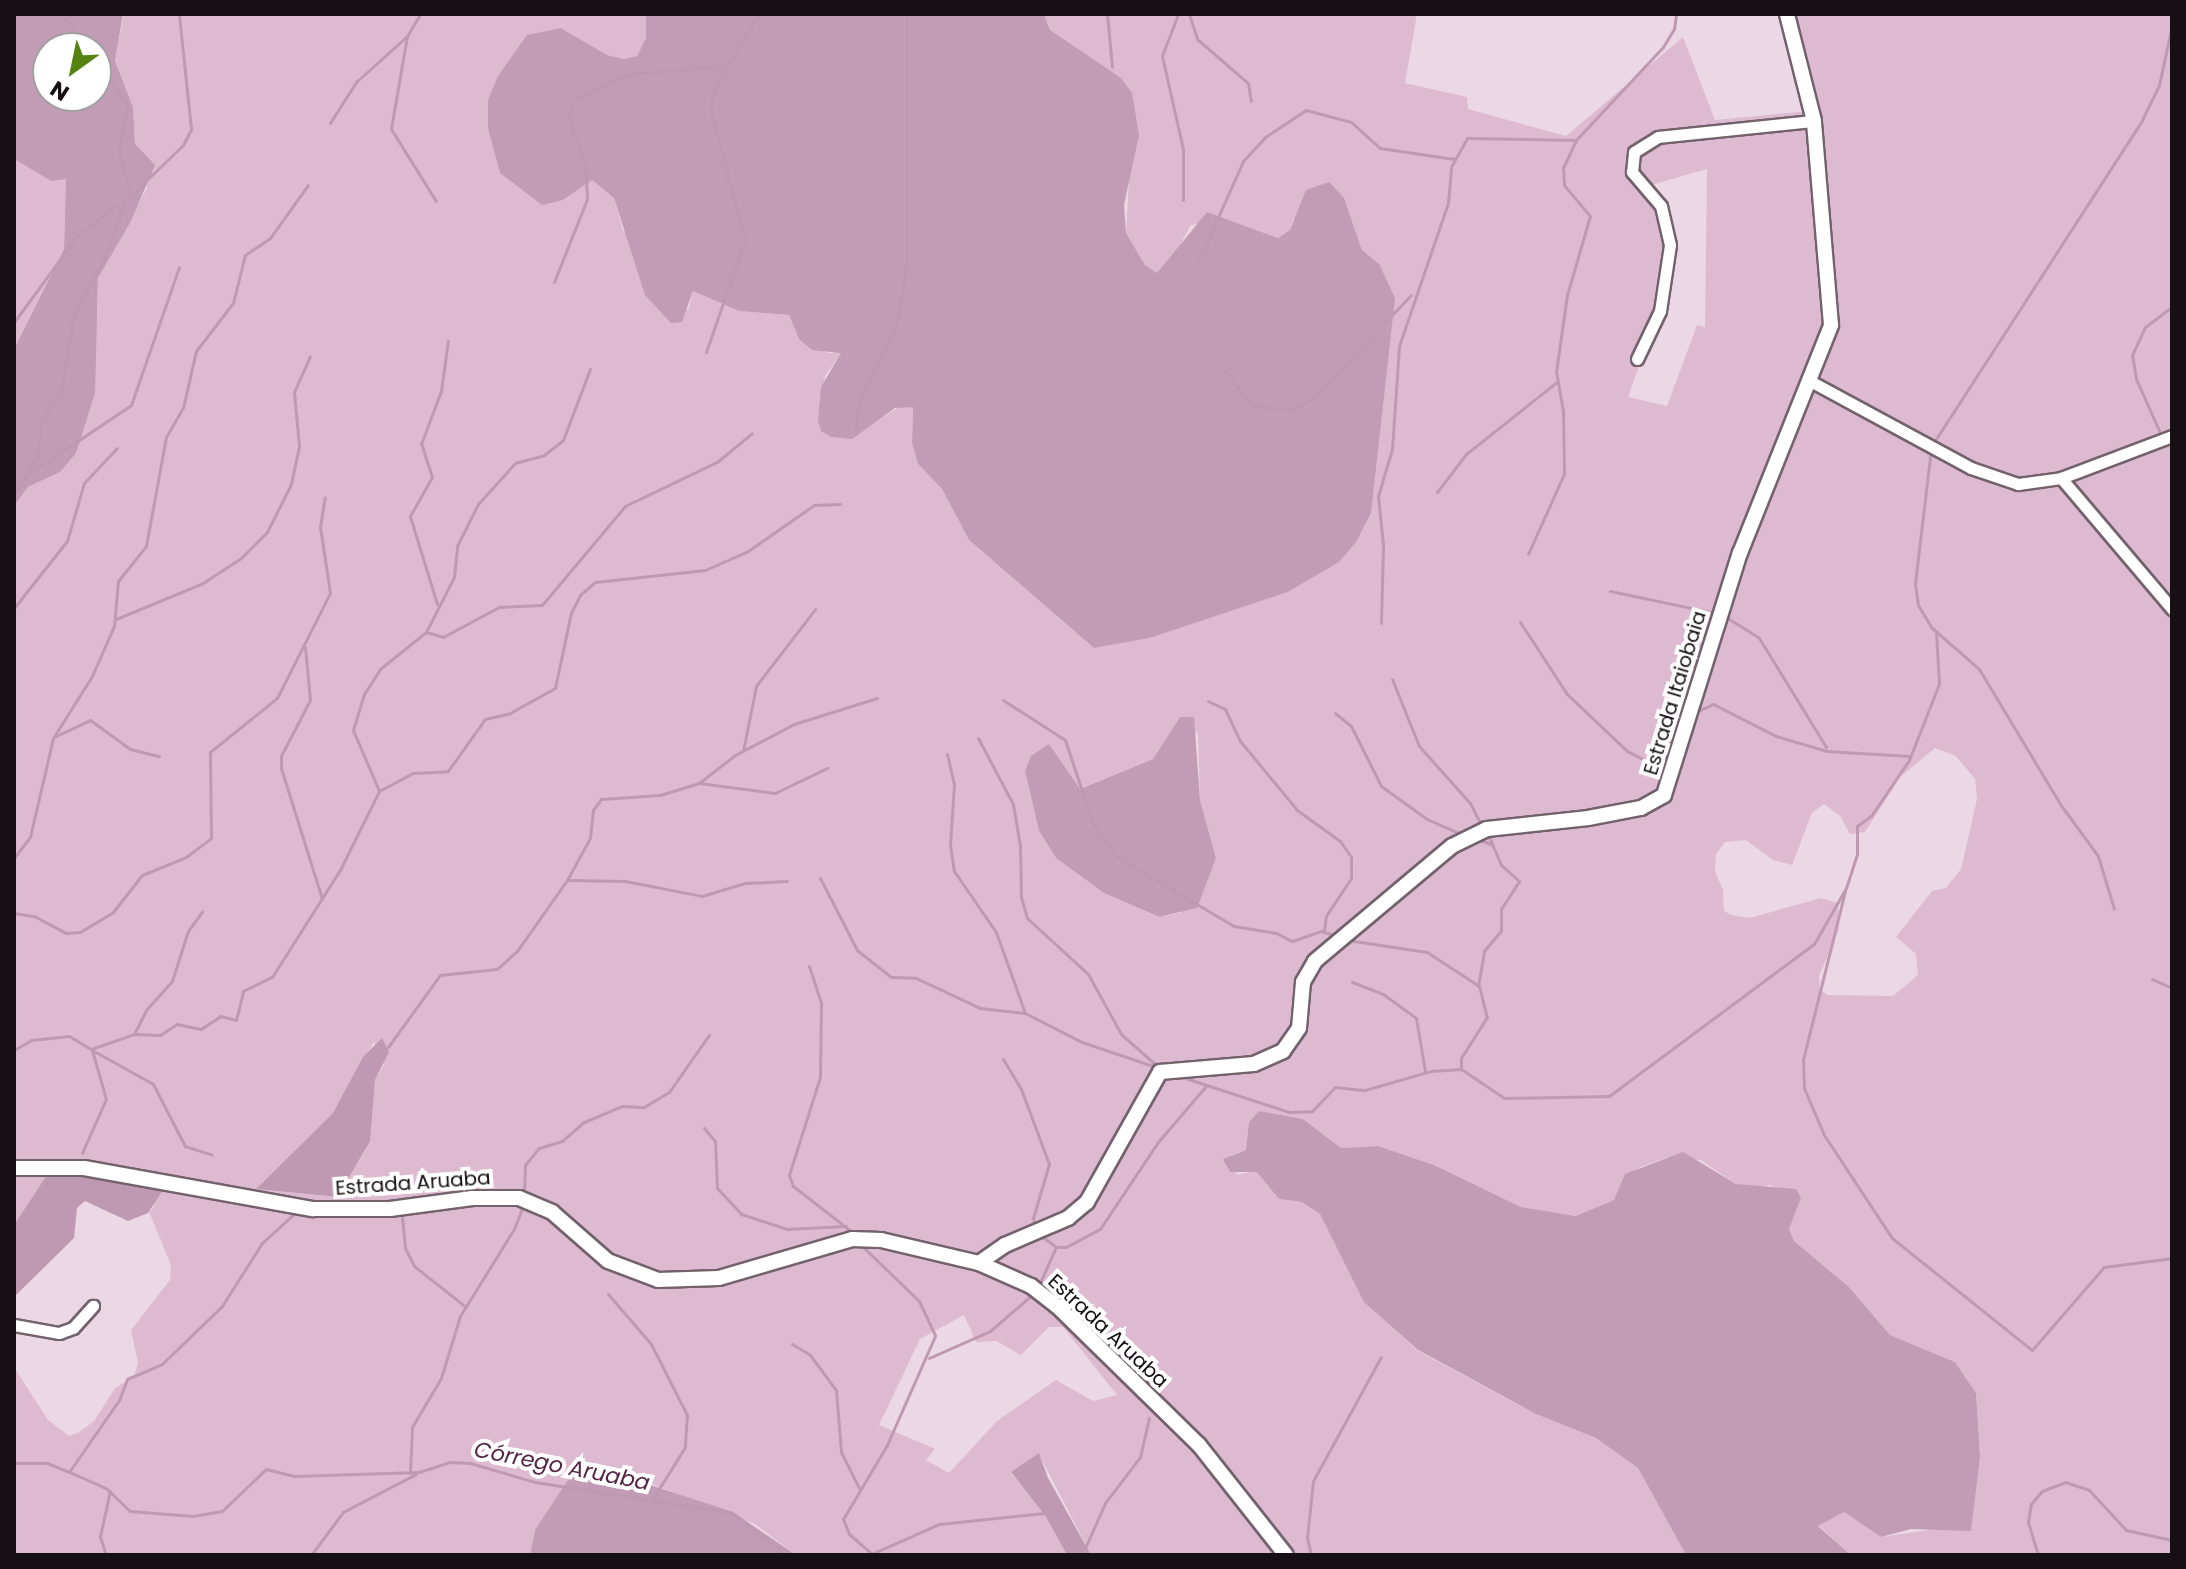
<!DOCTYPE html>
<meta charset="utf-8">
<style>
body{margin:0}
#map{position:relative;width:2186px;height:1569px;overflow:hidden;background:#ecd8e4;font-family:Poppins,sans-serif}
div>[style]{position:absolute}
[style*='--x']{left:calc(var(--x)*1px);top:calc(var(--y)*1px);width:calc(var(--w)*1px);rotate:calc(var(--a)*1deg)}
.green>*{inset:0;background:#debad0}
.forest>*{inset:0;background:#c29bb4}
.water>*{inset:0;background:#bf99b1}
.stream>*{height:3px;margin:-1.5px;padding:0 1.5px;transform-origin:1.5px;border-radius:1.5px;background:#bf99b1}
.roads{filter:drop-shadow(2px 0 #73626c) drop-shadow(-2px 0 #73626c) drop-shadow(0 2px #73626c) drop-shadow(0 -2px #73626c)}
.minor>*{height:11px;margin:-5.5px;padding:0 5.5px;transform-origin:5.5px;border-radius:5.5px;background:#fff}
.tertiary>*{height:14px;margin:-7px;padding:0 7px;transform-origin:7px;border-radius:7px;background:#fff}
span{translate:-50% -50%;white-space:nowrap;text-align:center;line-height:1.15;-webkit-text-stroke:8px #fff;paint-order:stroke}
.street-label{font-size:20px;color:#161014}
.water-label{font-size:22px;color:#552446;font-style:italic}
.frame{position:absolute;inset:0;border:16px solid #161014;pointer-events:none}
.north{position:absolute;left:32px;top:32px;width:80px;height:80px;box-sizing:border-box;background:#fff;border:2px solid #a29fa1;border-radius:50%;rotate:213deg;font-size:22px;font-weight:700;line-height:32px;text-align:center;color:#161014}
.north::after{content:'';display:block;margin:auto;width:28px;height:36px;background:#558311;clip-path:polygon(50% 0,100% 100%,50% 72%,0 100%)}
</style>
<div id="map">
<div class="green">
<div style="clip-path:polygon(evenodd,124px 14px,646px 14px,646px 38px,637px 56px,624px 59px,607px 55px,561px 28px,563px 200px,592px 180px,614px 198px,623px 230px,688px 311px,693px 291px,739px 311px,789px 315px,799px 339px,828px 353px,842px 352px,825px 376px,818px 421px,868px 426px,904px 404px,913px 407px,912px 443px,918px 464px,942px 489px,969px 540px,1094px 648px,1150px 638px,1288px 592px,1339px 562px,1379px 264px,1362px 250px,1344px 198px,1294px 218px,1290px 230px,1278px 238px,1229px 220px,1191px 225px,1170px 263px,1157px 273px,1145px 265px,1126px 233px,1129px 180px,1070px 44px,1050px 30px,1044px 14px,1417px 14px,1405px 83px,1467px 97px,1468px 109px,1566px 136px,1683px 37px,1715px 120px,1809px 111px,1786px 14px,2172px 14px,2172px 1555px,1851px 1555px,1818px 1525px,1844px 1512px,1881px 1537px,1929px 1530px,1980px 1456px,1976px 1393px,1955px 1362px,1890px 1335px,1849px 1287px,1794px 1241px,1789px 1229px,1801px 1198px,1769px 1185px,1758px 1190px,1736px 1184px,1701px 1160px,1668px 1157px,1638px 1168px,1614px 1200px,1577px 1216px,1521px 1207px,1434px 1165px,1378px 1146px,1341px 1148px,1303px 1119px,1259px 1111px,1249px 1122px,1246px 1150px,1231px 1155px,1237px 1175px,1257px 1171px,1279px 1199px,1302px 1202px,1320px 1214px,1364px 1301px,1418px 1351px,1536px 1414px,1596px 1438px,1638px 1468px,1686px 1555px,1091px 1555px,1039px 1454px,1011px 1473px,1046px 1517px,1067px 1555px,796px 1555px,755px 1524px,636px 1478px,535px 1530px,530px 1555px,14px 1555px,14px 1367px,48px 1420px,69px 1436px,78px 1433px,94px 1421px,115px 1388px,134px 1377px,138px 1363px,131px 1330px,170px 1280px,171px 1265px,149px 1212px,155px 1205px,37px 1195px,14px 1225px,14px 506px,28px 487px,60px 472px,97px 322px,98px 278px,147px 188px,135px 144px,133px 107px,115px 61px,124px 14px,1707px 169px,1705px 327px,1697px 325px,1667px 406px,1628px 397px,1674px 267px,1667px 216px,1644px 187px,1707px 169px,124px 14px,1180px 717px,1198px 734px,1200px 800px,1216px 858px,1180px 913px,1158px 917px,1104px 893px,1056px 858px,1039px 831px,1025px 771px,1049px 744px,1079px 789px,1153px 759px,1180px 717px,124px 14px,1935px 748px,1956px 756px,1975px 779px,1977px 799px,1961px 869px,1946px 888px,1932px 891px,1896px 937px,1916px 954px,1918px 975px,1893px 996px,1828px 995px,1820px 990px,1819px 976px,1839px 929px,1838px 903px,1821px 898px,1750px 918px,1731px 915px,1724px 911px,1723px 890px,1715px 872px,1716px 854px,1725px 842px,1746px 840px,1773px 860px,1792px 865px,1812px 813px,1824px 804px,1840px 816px,1850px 834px,1865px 832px,1900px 777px,1935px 748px,124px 14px,374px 1042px,384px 1065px,375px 1080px,366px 1149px,338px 1197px,256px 1189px,333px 1113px,374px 1042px,124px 14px,964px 1315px,976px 1342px,996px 1341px,1021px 1355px,1049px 1327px,1063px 1327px,1117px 1395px,1093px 1401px,1056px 1380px,997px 1421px,949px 1473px,926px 1460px,935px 1449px,879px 1425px,920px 1339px,964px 1315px)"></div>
<div style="clip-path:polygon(14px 159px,51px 181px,66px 178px,64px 249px,14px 349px)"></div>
</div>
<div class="forest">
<div style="clip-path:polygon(evenodd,14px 14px,123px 14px,115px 61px,133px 107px,135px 144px,155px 165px,131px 221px,98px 278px,95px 393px,76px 453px,60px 472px,28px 487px,14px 506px,14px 349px,64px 249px,66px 179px,51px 181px,14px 159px,14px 14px,96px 48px,96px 96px,48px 96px,48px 48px,96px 48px)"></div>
<div style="clip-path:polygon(646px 14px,1044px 14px,1050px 30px,1121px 78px,1132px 93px,1139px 135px,1124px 205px,1126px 233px,1145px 265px,1157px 273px,1207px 212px,1278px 238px,1290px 230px,1306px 190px,1329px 182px,1344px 198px,1362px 250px,1379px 264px,1395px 298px,1371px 513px,1356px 542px,1339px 562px,1288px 592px,1150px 638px,1094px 648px,969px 540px,942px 489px,918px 464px,912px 443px,913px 407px,895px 408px,852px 439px,831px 437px,821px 431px,818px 421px,821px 387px,841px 353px,812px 350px,799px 339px,789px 315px,739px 311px,693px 291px,682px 322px,671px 323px,645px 295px,614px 198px,592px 180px,563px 200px,542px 205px,500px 173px,488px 128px,488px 100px,498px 76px,527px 35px,561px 28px,607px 55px,624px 59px,637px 56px,646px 38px)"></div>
<div style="clip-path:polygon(1180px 717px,1194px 717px,1200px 800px,1216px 858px,1197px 908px,1159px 917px,1104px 893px,1056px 858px,1039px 831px,1025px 771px,1031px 756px,1049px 744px,1080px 789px,1153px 759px)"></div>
<div style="clip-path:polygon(1259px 1111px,1303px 1119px,1341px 1148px,1378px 1146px,1434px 1165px,1521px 1207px,1576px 1216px,1614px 1200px,1625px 1174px,1683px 1152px,1736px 1184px,1796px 1189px,1801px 1198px,1789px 1229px,1794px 1241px,1849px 1287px,1890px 1335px,1955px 1362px,1976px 1393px,1980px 1456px,1971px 1531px,1911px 1529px,1881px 1537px,1844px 1512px,1818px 1526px,1851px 1555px,1686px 1555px,1638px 1468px,1596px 1438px,1536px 1414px,1418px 1350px,1364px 1302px,1320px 1214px,1302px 1202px,1279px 1199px,1257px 1172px,1230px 1172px,1223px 1159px,1246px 1150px,1249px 1122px)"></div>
<div style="clip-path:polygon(595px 1467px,733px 1512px,796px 1555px,530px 1555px,535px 1530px,568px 1480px)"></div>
</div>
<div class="water">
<div style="clip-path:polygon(382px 1038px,389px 1052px,375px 1080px,370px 1141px,338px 1197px,256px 1189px,333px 1113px,363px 1057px)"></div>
<div style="clip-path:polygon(65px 1169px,157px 1182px,163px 1190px,148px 1213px,128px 1221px,85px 1201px,77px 1208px,74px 1238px,14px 1297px,14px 1225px,49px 1172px)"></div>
<div style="clip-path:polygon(1039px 1453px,1048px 1478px,1091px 1555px,1067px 1555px,1046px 1517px,1011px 1472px)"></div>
</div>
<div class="stream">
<div style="--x:1107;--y:14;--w:53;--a:84.6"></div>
<div style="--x:1178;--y:14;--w:45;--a:110.9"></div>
<div style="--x:1162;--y:56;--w:95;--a:77.3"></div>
<div style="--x:1183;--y:149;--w:51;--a:90"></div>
<div style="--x:1189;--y:14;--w:26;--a:72"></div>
<div style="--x:1197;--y:39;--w:67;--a:40.8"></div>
<div style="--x:1248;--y:83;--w:18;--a:81"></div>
<div style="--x:64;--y:17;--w:39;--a:52"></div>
<div style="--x:407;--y:36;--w:94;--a:99.8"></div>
<div style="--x:391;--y:129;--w:85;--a:58"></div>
<div style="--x:96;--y:58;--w:57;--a:57.1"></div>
<div style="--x:127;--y:106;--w:46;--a:100.1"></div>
<div style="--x:119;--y:151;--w:44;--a:75.7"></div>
<div style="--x:330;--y:123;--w:49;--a:-57.6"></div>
<div style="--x:356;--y:82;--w:69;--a:-42"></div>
<div style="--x:407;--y:36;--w:26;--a:-59"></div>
<div style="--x:1197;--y:264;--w:113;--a:-65.9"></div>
<div style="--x:1243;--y:161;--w:33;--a:-47"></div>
<div style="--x:1265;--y:137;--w:49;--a:-33.4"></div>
<div style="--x:1306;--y:110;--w:47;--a:14.9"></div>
<div style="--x:1351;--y:122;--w:39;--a:42"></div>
<div style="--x:1380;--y:148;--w:75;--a:8.5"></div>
<div style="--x:554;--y:282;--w:89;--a:-68.3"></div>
<div style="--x:587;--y:199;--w:33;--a:-93"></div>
<div style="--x:585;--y:166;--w:50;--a:-108.8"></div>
<div style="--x:569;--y:119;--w:18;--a:-77"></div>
<div style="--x:573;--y:101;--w:57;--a:-27"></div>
<div style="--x:624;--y:75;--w:106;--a:-5.4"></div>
<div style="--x:14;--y:322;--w:108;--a:-53.7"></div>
<div style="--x:78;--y:235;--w:58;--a:-37.3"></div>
<div style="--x:706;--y:352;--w:119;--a:-70.8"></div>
<div style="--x:745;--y:240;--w:137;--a:-104.9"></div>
<div style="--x:710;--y:108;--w:21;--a:-76"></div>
<div style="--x:715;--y:88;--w:86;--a:-59.8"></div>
<div style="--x:1221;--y:365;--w:49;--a:52.4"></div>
<div style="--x:1251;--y:404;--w:40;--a:8.5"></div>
<div style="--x:1291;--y:410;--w:28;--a:-30"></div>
<div style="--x:1315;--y:396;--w:139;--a:-46.5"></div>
<div style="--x:856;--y:434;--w:31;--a:-86"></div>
<div style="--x:858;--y:403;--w:88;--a:-63.7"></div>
<div style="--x:897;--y:324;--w:62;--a:-80.7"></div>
<div style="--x:907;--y:263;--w:249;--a:-90"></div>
<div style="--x:2162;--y:437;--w:64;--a:-114.1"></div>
<div style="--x:2136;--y:379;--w:24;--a:-99"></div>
<div style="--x:2132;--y:355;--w:31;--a:-65"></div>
<div style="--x:2145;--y:327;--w:34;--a:-37"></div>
<div style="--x:1934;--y:442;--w:383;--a:-57.1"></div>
<div style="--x:2142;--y:120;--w:39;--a:-64"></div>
<div style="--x:2159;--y:85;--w:61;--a:-77.8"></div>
<div style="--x:1931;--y:449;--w:136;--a:96.8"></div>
<div style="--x:1915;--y:584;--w:21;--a:82"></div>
<div style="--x:1918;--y:605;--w:26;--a:59"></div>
<div style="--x:1931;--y:627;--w:64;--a:41.2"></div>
<div style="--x:1979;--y:669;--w:157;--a:59"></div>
<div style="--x:2060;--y:804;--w:64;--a:53.8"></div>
<div style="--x:2098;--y:856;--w:55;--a:73.2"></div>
<div style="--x:27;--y:475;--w:125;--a:-33.9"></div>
<div style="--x:131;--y:405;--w:146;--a:-70.8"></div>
<div style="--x:1437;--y:492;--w:48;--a:-52.7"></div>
<div style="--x:1466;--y:454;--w:116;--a:-38.4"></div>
<div style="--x:14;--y:495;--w:45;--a:-59.5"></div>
<div style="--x:37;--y:456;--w:36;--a:-82"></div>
<div style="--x:42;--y:420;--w:33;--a:-57"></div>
<div style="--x:60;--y:392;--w:81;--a:-79.4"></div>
<div style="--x:75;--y:312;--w:68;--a:-61.9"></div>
<div style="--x:107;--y:252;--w:54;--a:-70.6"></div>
<div style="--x:125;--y:201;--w:81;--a:-44"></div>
<div style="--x:183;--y:145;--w:18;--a:-63"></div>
<div style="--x:191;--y:129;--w:116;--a:-96"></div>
<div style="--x:1528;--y:554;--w:88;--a:-65.8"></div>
<div style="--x:1564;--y:474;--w:63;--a:-90.9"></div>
<div style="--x:1563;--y:411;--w:40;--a:-100"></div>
<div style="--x:1556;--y:372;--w:78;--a:-81.9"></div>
<div style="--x:1567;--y:295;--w:82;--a:-73.8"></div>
<div style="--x:1590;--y:216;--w:40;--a:-130"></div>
<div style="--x:1564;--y:185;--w:17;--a:-93"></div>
<div style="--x:1563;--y:168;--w:31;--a:-65"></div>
<div style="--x:1576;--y:140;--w:127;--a:-46.9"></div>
<div style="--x:1663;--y:47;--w:21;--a:-59"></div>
<div style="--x:1674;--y:29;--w:15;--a:-82"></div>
<div style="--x:1610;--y:591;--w:107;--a:11.8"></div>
<div style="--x:437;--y:604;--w:92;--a:-107.1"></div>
<div style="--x:410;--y:516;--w:45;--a:-60.6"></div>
<div style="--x:432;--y:477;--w:35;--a:-108"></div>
<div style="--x:421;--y:444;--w:57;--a:-69.3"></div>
<div style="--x:441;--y:391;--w:51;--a:-82.2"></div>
<div style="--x:14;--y:608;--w:85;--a:-51.7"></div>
<div style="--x:67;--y:541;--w:60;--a:-73.7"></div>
<div style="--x:84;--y:483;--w:48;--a:-46.7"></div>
<div style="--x:1726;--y:617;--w:39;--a:32"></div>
<div style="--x:1759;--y:638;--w:128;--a:58.4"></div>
<div style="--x:116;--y:619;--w:94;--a:-22.5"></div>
<div style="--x:203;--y:583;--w:45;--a:-33.3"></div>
<div style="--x:241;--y:558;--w:37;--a:-45"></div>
<div style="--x:267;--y:532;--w:54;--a:-63.4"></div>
<div style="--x:291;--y:484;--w:39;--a:-78"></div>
<div style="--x:299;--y:446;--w:54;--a:-95.3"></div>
<div style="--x:294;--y:392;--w:39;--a:-66"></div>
<div style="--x:1520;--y:622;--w:86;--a:56.9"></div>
<div style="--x:1567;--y:694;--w:83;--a:43.5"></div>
<div style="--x:1627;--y:751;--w:25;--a:27"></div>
<div style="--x:1649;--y:762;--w:41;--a:-47"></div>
<div style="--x:1381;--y:623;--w:78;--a:-88.5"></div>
<div style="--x:1383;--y:545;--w:49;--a:-95.8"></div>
<div style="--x:1378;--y:496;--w:49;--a:-73.4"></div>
<div style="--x:1392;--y:449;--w:103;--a:-86.1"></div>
<div style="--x:1399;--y:346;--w:151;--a:-71.1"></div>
<div style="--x:1448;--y:203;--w:36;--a:-85"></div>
<div style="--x:1451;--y:167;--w:33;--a:-61"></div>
<div style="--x:1467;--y:138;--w:109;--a:1.1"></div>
<div style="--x:426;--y:632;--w:18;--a:16"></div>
<div style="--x:443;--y:637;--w:64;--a:-28.2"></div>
<div style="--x:499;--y:607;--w:43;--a:-2.7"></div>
<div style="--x:542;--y:605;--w:129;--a:-50"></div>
<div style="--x:625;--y:506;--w:102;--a:-25.6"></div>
<div style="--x:717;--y:462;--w:45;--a:-39.6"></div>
<div style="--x:305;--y:647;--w:53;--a:84.6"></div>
<div style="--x:310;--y:700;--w:63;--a:117.4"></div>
<div style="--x:281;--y:756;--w:12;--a:90"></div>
<div style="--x:281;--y:768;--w:137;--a:72.6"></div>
<div style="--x:1392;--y:679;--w:72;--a:68.1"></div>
<div style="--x:1419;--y:746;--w:76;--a:48.2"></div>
<div style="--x:1470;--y:803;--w:25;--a:63"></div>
<div style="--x:1003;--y:700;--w:74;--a:32.8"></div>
<div style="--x:1065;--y:740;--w:89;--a:71.6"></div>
<div style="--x:1093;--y:824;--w:39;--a:55"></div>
<div style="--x:1115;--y:856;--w:138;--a:30.5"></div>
<div style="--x:1234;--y:926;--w:43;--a:9.5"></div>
<div style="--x:1276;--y:933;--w:18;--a:27"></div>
<div style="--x:1292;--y:941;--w:31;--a:-19"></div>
<div style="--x:1321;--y:931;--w:16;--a:18"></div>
<div style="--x:1208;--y:701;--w:19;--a:25"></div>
<div style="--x:1225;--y:709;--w:35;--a:65"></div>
<div style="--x:1240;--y:741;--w:89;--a:50.4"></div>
<div style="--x:1297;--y:810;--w:53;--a:35.8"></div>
<div style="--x:1340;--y:841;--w:19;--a:55"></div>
<div style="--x:1351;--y:857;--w:21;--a:90"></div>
<div style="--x:1351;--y:878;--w:45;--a:123.3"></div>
<div style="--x:1326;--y:916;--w:15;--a:98"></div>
<div style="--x:1696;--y:712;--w:19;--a:-25"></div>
<div style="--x:1713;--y:704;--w:71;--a:26.9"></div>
<div style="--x:1776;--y:736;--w:53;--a:16.4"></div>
<div style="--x:1827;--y:751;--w:83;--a:3.4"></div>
<div style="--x:1335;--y:713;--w:21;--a:39"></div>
<div style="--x:1351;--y:726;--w:67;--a:63.4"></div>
<div style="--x:1381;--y:786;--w:57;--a:35.7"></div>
<div style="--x:1427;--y:819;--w:39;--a:24"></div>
<div style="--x:56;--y:736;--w:38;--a:-25"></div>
<div style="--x:90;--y:720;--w:49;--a:35.9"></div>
<div style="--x:130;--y:749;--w:30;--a:14"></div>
<div style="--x:978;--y:738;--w:75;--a:62.1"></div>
<div style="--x:1013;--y:804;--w:43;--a:80.5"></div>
<div style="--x:1020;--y:846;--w:51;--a:88.9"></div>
<div style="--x:1021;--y:897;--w:22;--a:74"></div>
<div style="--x:1027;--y:918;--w:83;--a:42.6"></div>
<div style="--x:1088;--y:974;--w:68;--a:61.2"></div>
<div style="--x:1121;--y:1034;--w:45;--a:41.4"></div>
<div style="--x:743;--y:751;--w:66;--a:-78.7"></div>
<div style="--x:756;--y:686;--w:97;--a:-52.5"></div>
<div style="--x:947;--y:754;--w:31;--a:77"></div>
<div style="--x:954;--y:784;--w:60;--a:93.8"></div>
<div style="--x:950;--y:844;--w:27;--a:82"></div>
<div style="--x:954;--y:871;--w:74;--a:55.5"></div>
<div style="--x:996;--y:932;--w:86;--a:70.3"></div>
<div style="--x:699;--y:783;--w:46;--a:-37.9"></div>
<div style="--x:735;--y:755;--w:67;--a:-27.7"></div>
<div style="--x:794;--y:724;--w:87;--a:-17.4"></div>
<div style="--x:379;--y:791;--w:66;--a:-113.1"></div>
<div style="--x:353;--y:730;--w:38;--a:-73"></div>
<div style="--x:364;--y:694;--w:30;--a:-57"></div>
<div style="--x:380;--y:669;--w:59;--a:-38.8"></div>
<div style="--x:426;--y:632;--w:62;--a:-63"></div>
<div style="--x:454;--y:577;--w:31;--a:-84"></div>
<div style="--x:457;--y:546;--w:47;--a:-63.4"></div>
<div style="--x:478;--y:504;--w:55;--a:-47.9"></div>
<div style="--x:515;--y:463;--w:30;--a:-15"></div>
<div style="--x:544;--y:455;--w:24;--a:-38"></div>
<div style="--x:563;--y:440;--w:76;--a:-69.2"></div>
<div style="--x:1478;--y:839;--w:16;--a:22"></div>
<div style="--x:14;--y:858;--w:26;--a:-53"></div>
<div style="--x:30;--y:837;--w:102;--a:-76.9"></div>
<div style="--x:53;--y:738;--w:73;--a:-57.8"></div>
<div style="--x:92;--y:676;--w:55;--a:-66.3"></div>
<div style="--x:114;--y:626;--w:45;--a:-84.9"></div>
<div style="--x:118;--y:581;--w:45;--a:-51.3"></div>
<div style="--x:146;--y:546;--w:111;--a:-79.6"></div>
<div style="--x:166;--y:437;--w:34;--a:-60"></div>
<div style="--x:183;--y:408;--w:58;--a:-77.2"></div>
<div style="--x:196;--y:351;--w:61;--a:-52.4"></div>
<div style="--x:233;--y:303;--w:49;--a:-76"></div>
<div style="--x:245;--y:255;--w:30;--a:-34"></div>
<div style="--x:270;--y:238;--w:65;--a:-54.4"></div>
<div style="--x:820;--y:878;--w:81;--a:62.8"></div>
<div style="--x:857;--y:950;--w:43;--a:38.5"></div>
<div style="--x:891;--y:977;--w:25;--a:2"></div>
<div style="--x:916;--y:978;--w:71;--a:25.1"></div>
<div style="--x:980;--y:1008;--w:45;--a:6.3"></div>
<div style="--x:1025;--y:1013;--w:64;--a:27"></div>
<div style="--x:1082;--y:1042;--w:78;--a:18.7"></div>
<div style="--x:567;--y:880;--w:58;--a:1"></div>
<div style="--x:625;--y:881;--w:78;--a:11"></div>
<div style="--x:702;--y:896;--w:45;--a:-16.8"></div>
<div style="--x:745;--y:883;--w:42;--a:-2.7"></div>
<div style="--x:1845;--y:891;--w:173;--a:104"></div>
<div style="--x:1803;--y:1059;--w:29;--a:88"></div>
<div style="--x:1804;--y:1088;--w:51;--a:66.9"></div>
<div style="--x:1824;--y:1135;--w:123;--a:56.6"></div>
<div style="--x:1892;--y:1238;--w:179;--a:38.7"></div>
<div style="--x:2032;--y:1350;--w:110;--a:-49.1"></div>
<div style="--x:2104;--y:1267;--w:69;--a:-7.5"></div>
<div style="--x:14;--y:913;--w:20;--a:9"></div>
<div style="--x:34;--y:916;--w:36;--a:28"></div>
<div style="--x:66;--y:933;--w:14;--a:-4"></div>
<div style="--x:80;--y:932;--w:39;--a:-31"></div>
<div style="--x:113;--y:912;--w:47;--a:-51.9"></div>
<div style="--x:142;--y:875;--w:48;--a:-22.2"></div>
<div style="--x:186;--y:857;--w:31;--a:-37"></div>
<div style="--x:211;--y:838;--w:86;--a:-90.7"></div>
<div style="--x:210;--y:752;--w:86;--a:-38.9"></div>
<div style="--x:277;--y:698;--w:118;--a:-63.2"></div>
<div style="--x:330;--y:593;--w:67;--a:-98.6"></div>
<div style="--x:320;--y:527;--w:30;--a:-81"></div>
<div style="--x:1347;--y:940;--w:81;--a:8.5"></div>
<div style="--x:1427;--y:952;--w:62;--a:33.2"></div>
<div style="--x:1479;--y:986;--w:32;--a:76"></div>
<div style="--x:1487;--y:1017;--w:49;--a:122.4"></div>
<div style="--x:1461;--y:1058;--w:11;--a:90"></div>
<div style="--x:809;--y:966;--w:38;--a:72"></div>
<div style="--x:821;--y:1002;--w:75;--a:90.8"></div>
<div style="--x:820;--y:1077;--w:103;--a:107.6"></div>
<div style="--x:789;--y:1175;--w:12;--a:70"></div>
<div style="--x:793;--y:1186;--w:75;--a:37.9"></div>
<div style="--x:2152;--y:979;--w:22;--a:24"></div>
<div style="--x:1352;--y:982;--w:33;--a:21"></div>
<div style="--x:1383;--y:994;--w:41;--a:36"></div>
<div style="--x:1416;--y:1018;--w:54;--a:80.4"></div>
<div style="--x:1478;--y:986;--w:36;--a:-80"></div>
<div style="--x:1484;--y:951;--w:26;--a:-50"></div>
<div style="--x:1501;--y:931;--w:22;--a:-90"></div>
<div style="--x:1501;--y:909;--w:33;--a:-57"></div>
<div style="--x:1519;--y:881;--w:24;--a:-138"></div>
<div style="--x:1501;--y:865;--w:33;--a:-113"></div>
<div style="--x:134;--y:1034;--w:27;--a:-63"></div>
<div style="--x:146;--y:1010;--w:39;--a:-48"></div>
<div style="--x:172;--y:981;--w:52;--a:-72.3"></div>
<div style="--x:188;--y:931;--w:24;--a:-54"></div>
<div style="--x:388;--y:1047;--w:89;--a:-54.2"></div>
<div style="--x:440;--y:975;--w:57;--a:-6"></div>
<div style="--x:497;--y:969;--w:27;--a:-42"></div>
<div style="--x:517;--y:951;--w:87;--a:-54.8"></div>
<div style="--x:567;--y:880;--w:48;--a:-61.3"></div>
<div style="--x:590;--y:838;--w:28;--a:-84"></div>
<div style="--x:593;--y:810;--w:14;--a:-54"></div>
<div style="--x:601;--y:799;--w:59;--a:-3.9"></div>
<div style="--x:660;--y:795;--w:41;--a:-17.1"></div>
<div style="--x:699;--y:783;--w:77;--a:7.5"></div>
<div style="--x:775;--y:793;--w:58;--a:-25.7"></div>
<div style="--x:91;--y:1049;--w:46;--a:-19.2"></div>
<div style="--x:134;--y:1034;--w:26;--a:2"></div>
<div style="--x:160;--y:1035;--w:20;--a:-33"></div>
<div style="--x:177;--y:1024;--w:25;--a:12"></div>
<div style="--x:201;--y:1029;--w:23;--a:-34"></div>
<div style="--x:220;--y:1016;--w:16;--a:14"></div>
<div style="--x:236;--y:1020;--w:30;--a:-76"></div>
<div style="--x:243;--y:991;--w:32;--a:-26"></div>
<div style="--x:272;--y:977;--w:127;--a:-57.6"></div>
<div style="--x:340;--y:870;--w:88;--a:-63.7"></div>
<div style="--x:379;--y:791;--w:38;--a:-28"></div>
<div style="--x:413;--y:773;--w:35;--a:-3"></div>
<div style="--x:448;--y:771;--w:64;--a:-54.6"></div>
<div style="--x:485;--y:719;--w:26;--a:-13"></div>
<div style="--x:510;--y:713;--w:51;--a:-29.1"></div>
<div style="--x:555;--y:688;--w:77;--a:-78"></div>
<div style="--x:571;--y:613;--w:20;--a:-63"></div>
<div style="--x:580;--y:595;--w:20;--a:-41"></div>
<div style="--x:595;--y:582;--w:111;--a:-6.2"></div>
<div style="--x:705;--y:570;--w:47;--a:-23.8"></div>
<div style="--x:748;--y:551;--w:80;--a:-34.9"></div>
<div style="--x:814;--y:505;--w:26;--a:-2"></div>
<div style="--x:14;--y:1050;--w:20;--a:-30"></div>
<div style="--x:31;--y:1040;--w:38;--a:-6"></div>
<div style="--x:69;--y:1036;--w:27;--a:31"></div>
<div style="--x:92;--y:1050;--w:51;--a:74.1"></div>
<div style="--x:106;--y:1099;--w:59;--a:114"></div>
<div style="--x:92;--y:1050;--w:70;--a:29.1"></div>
<div style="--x:153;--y:1084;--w:70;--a:62.7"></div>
<div style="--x:185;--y:1146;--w:28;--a:18"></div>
<div style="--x:1003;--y:1059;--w:35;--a:59"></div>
<div style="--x:1021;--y:1089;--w:80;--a:69.5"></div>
<div style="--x:1049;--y:1164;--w:56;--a:106.5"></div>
<div style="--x:1033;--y:1218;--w:11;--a:75"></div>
<div style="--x:1182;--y:1077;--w:113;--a:18.1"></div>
<div style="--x:1289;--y:1112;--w:23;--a:-2"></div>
<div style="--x:1312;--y:1111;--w:33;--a:-46"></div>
<div style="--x:1335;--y:1087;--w:30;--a:6"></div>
<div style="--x:1365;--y:1090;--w:69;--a:-16.1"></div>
<div style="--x:1431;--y:1071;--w:30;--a:-4"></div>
<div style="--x:1461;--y:1069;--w:52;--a:34"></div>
<div style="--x:1504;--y:1098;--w:105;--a:-1.1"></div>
<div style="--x:1609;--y:1096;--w:255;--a:-36.6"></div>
<div style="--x:1814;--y:944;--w:64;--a:-60.3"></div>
<div style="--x:1846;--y:888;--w:35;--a:-72"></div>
<div style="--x:1857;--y:855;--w:29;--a:-90"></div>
<div style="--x:1857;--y:826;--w:17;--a:-36"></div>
<div style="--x:1871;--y:816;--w:68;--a:-55.8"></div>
<div style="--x:1909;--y:760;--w:82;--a:-68.5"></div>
<div style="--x:1939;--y:684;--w:52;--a:-93.3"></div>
<div style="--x:704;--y:1128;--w:17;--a:50"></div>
<div style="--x:715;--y:1141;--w:47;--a:87.6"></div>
<div style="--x:717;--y:1188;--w:35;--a:47"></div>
<div style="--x:741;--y:1214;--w:48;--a:18.1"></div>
<div style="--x:787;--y:1229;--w:59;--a:-2.9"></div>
<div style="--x:524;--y:1193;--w:28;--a:-88"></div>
<div style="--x:525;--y:1165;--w:22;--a:-51"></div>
<div style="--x:539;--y:1148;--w:24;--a:-17"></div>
<div style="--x:562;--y:1141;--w:29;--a:-41"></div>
<div style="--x:584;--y:1122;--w:41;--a:-22.8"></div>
<div style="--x:622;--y:1106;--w:22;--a:3"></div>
<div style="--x:644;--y:1107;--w:29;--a:-31"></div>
<div style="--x:669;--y:1092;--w:70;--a:-54.9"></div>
<div style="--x:402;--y:1218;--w:30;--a:84"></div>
<div style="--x:405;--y:1248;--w:20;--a:63"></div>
<div style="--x:414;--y:1266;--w:66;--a:38.3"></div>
<div style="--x:1040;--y:1235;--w:20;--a:37"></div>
<div style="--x:1056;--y:1247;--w:10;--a:0"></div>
<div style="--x:1066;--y:1247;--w:38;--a:-28"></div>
<div style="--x:1100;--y:1229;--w:105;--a:-56.3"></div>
<div style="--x:1158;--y:1142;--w:74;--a:-49.4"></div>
<div style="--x:861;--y:1245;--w:81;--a:44"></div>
<div style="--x:919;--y:1301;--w:38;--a:65"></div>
<div style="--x:935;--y:1336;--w:119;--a:113.8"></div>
<div style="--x:887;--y:1445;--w:86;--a:120.7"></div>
<div style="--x:843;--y:1519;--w:16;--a:68"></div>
<div style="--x:849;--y:1534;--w:30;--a:41"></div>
<div style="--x:1038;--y:1287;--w:44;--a:-65.8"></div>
<div style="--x:608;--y:1294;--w:66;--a:49.3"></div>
<div style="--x:651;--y:1344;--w:80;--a:63.1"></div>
<div style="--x:687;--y:1415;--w:32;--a:94"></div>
<div style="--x:685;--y:1447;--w:62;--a:121.9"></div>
<div style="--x:792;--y:1344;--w:21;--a:31"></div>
<div style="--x:810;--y:1355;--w:44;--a:53.4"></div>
<div style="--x:836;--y:1390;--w:62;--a:85.4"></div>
<div style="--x:841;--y:1452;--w:40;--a:63.4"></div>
<div style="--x:929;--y:1358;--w:67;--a:-23.9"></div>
<div style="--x:990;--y:1331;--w:57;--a:-40.7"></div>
<div style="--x:14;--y:1463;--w:33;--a:0"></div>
<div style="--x:47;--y:1463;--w:29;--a:22"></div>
<div style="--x:74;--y:1474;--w:36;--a:24"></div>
<div style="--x:107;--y:1489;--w:32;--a:44"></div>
<div style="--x:130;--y:1511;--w:63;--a:4.5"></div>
<div style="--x:193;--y:1516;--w:29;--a:-10"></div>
<div style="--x:222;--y:1511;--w:61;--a:-43.7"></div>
<div style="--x:266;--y:1469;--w:30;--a:14"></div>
<div style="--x:295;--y:1476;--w:124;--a:-1.8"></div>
<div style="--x:419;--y:1472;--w:32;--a:-18"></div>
<div style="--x:449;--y:1462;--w:21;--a:3"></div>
<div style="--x:470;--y:1463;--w:68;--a:16.3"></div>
<div style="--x:535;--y:1482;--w:199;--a:8.9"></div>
<div style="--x:732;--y:1513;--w:69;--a:37.4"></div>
<div style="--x:69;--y:1472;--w:88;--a:-55.2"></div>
<div style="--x:119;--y:1400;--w:22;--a:-69"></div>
<div style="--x:127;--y:1379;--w:38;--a:-23"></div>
<div style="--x:162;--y:1364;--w:83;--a:-44"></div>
<div style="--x:222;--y:1306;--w:75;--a:-57.6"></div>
<div style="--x:262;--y:1243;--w:47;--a:-42.4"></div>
<div style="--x:410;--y:1473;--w:46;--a:-87.5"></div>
<div style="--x:412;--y:1427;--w:57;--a:-59.4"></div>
<div style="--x:441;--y:1378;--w:65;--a:-73"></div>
<div style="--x:460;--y:1316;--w:102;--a:-58.2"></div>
<div style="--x:514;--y:1229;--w:26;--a:-69"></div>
<div style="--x:106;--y:1555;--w:20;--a:-108"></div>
<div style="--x:100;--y:1536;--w:46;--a:-77.5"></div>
<div style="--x:311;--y:1555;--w:54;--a:-53.3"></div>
<div style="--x:343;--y:1512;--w:82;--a:-27.5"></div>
<div style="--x:869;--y:1555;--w:77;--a:-23.9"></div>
<div style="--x:939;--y:1524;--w:106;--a:-6"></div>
<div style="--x:1082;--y:1555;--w:57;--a:-66.1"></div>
<div style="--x:1105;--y:1503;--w:58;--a:-52.7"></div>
<div style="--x:1140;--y:1457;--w:40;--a:-77"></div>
<div style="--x:1311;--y:1555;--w:17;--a:-103"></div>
<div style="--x:1307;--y:1538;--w:57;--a:-84"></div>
<div style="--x:1313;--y:1481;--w:141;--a:-61.3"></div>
<div style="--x:1594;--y:1555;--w:14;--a:0"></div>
<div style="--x:2038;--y:1555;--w:34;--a:-107"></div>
<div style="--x:2028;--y:1522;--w:18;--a:-81"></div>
<div style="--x:2031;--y:1504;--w:17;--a:-50"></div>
<div style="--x:2042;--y:1491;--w:25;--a:-21"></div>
<div style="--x:2065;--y:1482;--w:25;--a:18"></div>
<div style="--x:2089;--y:1490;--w:54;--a:47.2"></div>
<div style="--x:2126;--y:1530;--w:47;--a:12.3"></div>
</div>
<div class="roads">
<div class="minor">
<div style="--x:1637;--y:359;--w:53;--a:-64.4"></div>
<div style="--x:1660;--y:311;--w:67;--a:-81.4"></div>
<div style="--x:1670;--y:245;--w:40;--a:-103"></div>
<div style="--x:1661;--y:206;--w:45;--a:-130.5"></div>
<div style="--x:1632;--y:172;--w:20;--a:-84"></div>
<div style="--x:1634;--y:152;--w:28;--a:-32"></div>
<div style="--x:1658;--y:137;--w:157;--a:-5.9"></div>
<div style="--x:1812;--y:382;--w:181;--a:28.4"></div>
<div style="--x:1971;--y:468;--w:50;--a:18.8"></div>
<div style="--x:2018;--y:484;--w:43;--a:-7.9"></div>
<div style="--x:2061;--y:478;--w:119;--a:-20.7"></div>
<div style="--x:2061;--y:478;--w:172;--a:49.7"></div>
<div style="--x:14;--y:1325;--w:46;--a:10.1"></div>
<div style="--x:59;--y:1333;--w:15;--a:-20"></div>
<div style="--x:73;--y:1328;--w:30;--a:-48"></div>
</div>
<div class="tertiary">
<div style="--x:14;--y:1168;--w:70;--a:0"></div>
<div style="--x:84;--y:1168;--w:233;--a:10.2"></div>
<div style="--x:313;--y:1209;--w:77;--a:0"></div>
<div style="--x:390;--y:1209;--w:83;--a:-7.6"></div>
<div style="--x:472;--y:1198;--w:47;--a:0"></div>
<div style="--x:519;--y:1198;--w:36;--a:23"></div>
<div style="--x:552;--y:1212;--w:74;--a:41.2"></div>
<div style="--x:608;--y:1261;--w:53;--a:20.8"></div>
<div style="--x:658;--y:1280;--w:61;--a:-1.9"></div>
<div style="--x:719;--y:1278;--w:139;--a:-16.3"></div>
<div style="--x:852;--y:1239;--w:29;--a:2"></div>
<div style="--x:881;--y:1240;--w:101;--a:13.2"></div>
<div style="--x:979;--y:1263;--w:57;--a:23.9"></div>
<div style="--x:1031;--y:1286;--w:33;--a:38"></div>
<div style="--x:1057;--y:1306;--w:199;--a:44.4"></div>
<div style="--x:1199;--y:1445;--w:140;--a:51.7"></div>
<div style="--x:979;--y:1263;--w:32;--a:-35"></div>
<div style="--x:1005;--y:1245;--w:69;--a:-23.2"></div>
<div style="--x:1068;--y:1218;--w:25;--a:-40"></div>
<div style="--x:1087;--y:1202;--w:149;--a:-60.7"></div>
<div style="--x:1160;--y:1072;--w:94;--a:-4.9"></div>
<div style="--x:1254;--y:1064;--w:32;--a:-24"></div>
<div style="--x:1283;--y:1051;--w:28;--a:-55"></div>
<div style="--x:1299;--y:1028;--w:46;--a:-85"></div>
<div style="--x:1303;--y:982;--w:24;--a:-60"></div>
<div style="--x:1315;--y:961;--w:179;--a:-40"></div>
<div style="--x:1452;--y:846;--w:39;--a:-26"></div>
<div style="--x:1487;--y:829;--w:102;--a:-6.2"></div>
<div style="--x:1588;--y:818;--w:54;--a:-10.7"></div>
<div style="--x:1641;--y:808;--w:26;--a:-29"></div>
<div style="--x:1664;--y:795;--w:254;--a:-72.6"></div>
<div style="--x:1740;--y:553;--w:245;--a:-68.2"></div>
<div style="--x:1831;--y:325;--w:205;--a:-94.8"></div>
<div style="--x:1814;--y:121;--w:110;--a:-104.2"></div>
</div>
</div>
<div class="street-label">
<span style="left:1675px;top:693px;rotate:-73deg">Estrada Itaiobaia</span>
<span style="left:413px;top:1183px;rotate:-4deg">Estrada Aruaba</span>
<span style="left:1108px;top:1331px;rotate:43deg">Estrada Aruaba</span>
</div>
<div class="water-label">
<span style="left:562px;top:1466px;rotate:11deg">Córrego Aruaba</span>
</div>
<div class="frame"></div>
<div class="north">N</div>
</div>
